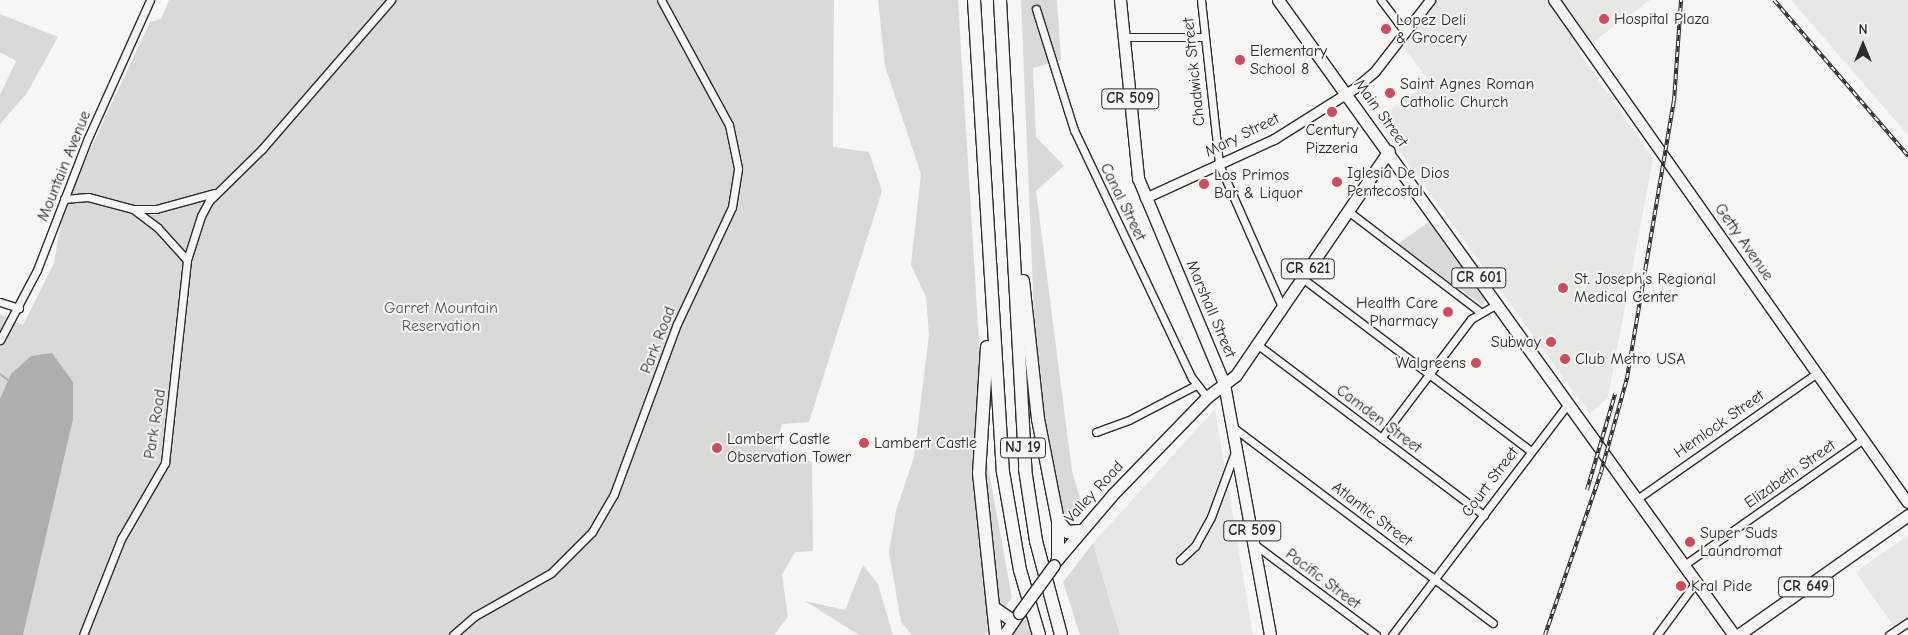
<!DOCTYPE html>
<meta charset="utf-8">
<style>
body{margin:0}
#map{position:relative;width:1908px;height:635px;overflow:hidden;background:#f6f6f2;font-family:"Comic Neue",sans-serif}
div>[style]{position:absolute}
[style*='--x']{left:calc(var(--x)*1px);top:calc(var(--y)*1px);width:calc(var(--w)*1px);rotate:calc(var(--a)*1deg)}
.built>*{inset:0;background:#e7e7e3}
.green>*{inset:0;background:#d9d9d5}
.water>*{inset:0;background:#aeaeab}
.stream>*{height:2px;margin:-1px;padding:0 1px;transform-origin:1px;border-radius:1px;background:#aeaeab}
.roads{filter:drop-shadow(1px 0 #2b2b2b) drop-shadow(-1px 0 #2b2b2b) drop-shadow(0 1px #2b2b2b) drop-shadow(0 -1px #2b2b2b)}
.minor>*{height:7px;margin:-3.5px;padding:0 3.5px;transform-origin:3.5px;border-radius:3.5px;background:#f6f6f2}
.tertiary>*{height:9px;margin:-4.5px;padding:0 4.5px;transform-origin:4.5px;border-radius:4.5px;background:#f6f6f2}
.secondary>*{height:10px;margin:-5px;padding:0 5px;transform-origin:5px;border-radius:5px;background:#f6f6f2}
.primary>*{height:11px;margin:-5.5px;padding:0 5.5px;transform-origin:5.5px;border-radius:5.5px;background:#f6f6f2}
.motorway>*{height:12px;margin:-6px;padding:0 6px;transform-origin:6px;border-radius:6px;background:#f6f6f2}
.rail>*{height:4px;margin-top:-2px;transform-origin:0;background:repeating-linear-gradient(90deg,#f6f6f2 0 5.5px,#2b2b2b 0 11px);box-sizing:border-box;border-block:1px solid #2b2b2b}
.bridges{filter:drop-shadow(1px 0 #2b2b2b) drop-shadow(-1px 0 #2b2b2b) drop-shadow(0 1px #2b2b2b) drop-shadow(0 -1px #2b2b2b)}
.primary-bridge>*{height:11px;margin:-5.5px;padding:0 5.5px;transform-origin:5.5px;border-radius:5.5px;background:#f6f6f2}
.dots>*{width:14px;height:14px;translate:-50% -50%;box-sizing:border-box;border:2px solid #f6f6f2;border-radius:50%}
span{translate:-50% -50%;white-space:nowrap;text-align:center;line-height:1.15;-webkit-text-stroke:4px #f6f6f2;paint-order:stroke}
.shield-label span{padding:1px 4px;background:#f6f6f2;border:1px solid;border-radius:4px;-webkit-text-stroke-width:0}
.shield-label{font-size:15px;color:#2b2b2b;font-weight:700}
.poi-label{font-size:16px;color:#2b2b2b}
.left{translate:0 -50%;text-align:left}
.right{translate:-100% -50%;text-align:right}
.street-label{font-size:16px;color:#2b2b2b}
.park-label{font-size:16px;color:#565656}
.north{position:absolute;left:1838px;top:20px;width:50px;height:50px;-webkit-text-stroke:4px #f6f6f2;paint-order:stroke;rotate:0deg;font-size:14px;font-weight:700;line-height:20px;text-align:center;color:#2b2b2b}
.north::after{content:'';display:block;margin:auto;width:18px;height:22px;background:#2b2b2b;clip-path:polygon(50% 0,100% 100%,50% 72%,0 100%)}
</style>
<div id="map">
<div class="built">
<div style="clip-path:polygon(1437px 0,1650px 0,1579px 52px,1653px 159px,1608px 397px,1590px 414px,1376px 119px,1430px 82px,1403px 46px)"></div>
<div style="clip-path:polygon(1791px 0,1908px 0,1908px 135px)"></div>
<div style="clip-path:polygon(1215px 409px,1253px 635px,1120px 635px,1093px 543px)"></div>
<div style="clip-path:polygon(1908px 535px,1908px 623px,1897px 631px,1856px 572px)"></div>
</div>
<div class="green">
<div style="clip-path:polygon(169px 0,834px 0,833px 147px,869px 152px,882px 191px,809px 422px,782px 424px,775px 448px,812px 462px,813px 551px,795px 552px,782px 575px,788px 617px,774px 635px,0 635px,0 314px,23px 325px,54px 263px,62px 218px,78px 175px,150px 22px,161px 19px)"></div>
<div style="clip-path:polygon(878px 0,958px 0,986px 456px,1012px 598px,985px 635px,912px 635px,901px 622px,889px 552px,896px 511px,914px 457px,929px 335px,926px 297px,911px 265px,921px 174px,885px 66px)"></div>
<div style="clip-path:polygon(1021px 0,1057px 0,1061px 60px,1033px 68px,1036px 137px,1064px 166px,1036px 191px,1072px 471px,1082px 505px,1053px 540px,1038px 411px)"></div>
<div style="clip-path:polygon(0 14px,58px 37px,27px 93px,0 124px,0 95px,16px 61px,0 52px)"></div>
<div style="clip-path:polygon(1430px 221px,1485px 299px,1483px 306px,1398px 244px)"></div>
<div style="clip-path:polygon(1093px 543px,1098px 561px,1120px 635px,1080px 635px,1063px 582px)"></div>
<div style="clip-path:polygon(863px 565px,878px 584px,893px 635px,859px 635px,805px 601px,845px 610px)"></div>
<div style="clip-path:polygon(1020px 611px,1026px 613px,1035px 635px,1005px 635px)"></div>
</div>
<div class="water">
<div style="clip-path:polygon(52px 353px,73px 382px,73px 419px,23px 635px,0 635px,0 399px,11px 374px,31px 356px)"></div>
</div>
<div class="stream">
<div style="--x:0;--y:374;--w:10;--a:37"></div>
</div>
<div class="roads">
<div class="minor">
<div style="--x:1201;--y:0;--w:165;--a:83.7"></div>
<div style="--x:1219;--y:164;--w:156;--a:66.2"></div>
<div style="--x:1381;--y:0;--w:40;--a:53"></div>
<div style="--x:1036;--y:9;--w:127;--a:72.6"></div>
<div style="--x:1074;--y:130;--w:275;--a:64.6"></div>
<div style="--x:1192;--y:378;--w:24;--a:52"></div>
<div style="--x:1124;--y:37;--w:80;--a:0"></div>
<div style="--x:64;--y:199;--w:24;--a:-5"></div>
<div style="--x:88;--y:197;--w:47;--a:14.9"></div>
<div style="--x:133;--y:209;--w:23;--a:0"></div>
<div style="--x:156;--y:209;--w:60;--a:-15.4"></div>
<div style="--x:133;--y:209;--w:31;--a:37"></div>
<div style="--x:158;--y:228;--w:43;--a:47.8"></div>
<div style="--x:1348;--y:211;--w:166;--a:37.4"></div>
<div style="--x:1302;--y:278;--w:287;--a:37.1"></div>
<div style="--x:0;--y:302;--w:20;--a:18"></div>
<div style="--x:0;--y:340;--w:79;--a:-62.1"></div>
<div style="--x:37;--y:270;--w:142;--a:-68.9"></div>
<div style="--x:88;--y:138;--w:151;--a:-65.8"></div>
<div style="--x:1258;--y:345;--w:283;--a:37"></div>
<div style="--x:1234;--y:428;--w:324;--a:37"></div>
<div style="--x:1096;--y:432;--w:35;--a:-20"></div>
<div style="--x:1129;--y:420;--w:76;--a:-27.6"></div>
<div style="--x:1381;--y:438;--w:149;--a:-52.9"></div>
<div style="--x:1471;--y:319;--w:30;--a:-30"></div>
<div style="--x:1637;--y:499;--w:220;--a:-35"></div>
<div style="--x:1254;--y:544;--w:152;--a:36.7"></div>
<div style="--x:1180;--y:560;--w:21;--a:-43"></div>
<div style="--x:1195;--y:546;--w:33;--a:-61"></div>
<div style="--x:1211;--y:517;--w:69;--a:-69.7"></div>
<div style="--x:1684;--y:565;--w:219;--a:-35.1"></div>
<div style="--x:83;--y:635;--w:103;--a:-68.4"></div>
<div style="--x:121;--y:539;--w:88;--a:-59.9"></div>
<div style="--x:165;--y:463;--w:204;--a:-83.8"></div>
<div style="--x:187;--y:260;--w:46;--a:-72.3"></div>
<div style="--x:201;--y:216;--w:17;--a:-62"></div>
<div style="--x:209;--y:201;--w:74;--a:-44.5"></div>
<div style="--x:262;--y:149;--w:197;--a:-49.1"></div>
<div style="--x:453;--y:635;--w:29;--a:-41"></div>
<div style="--x:475;--y:616;--w:87;--a:-29.5"></div>
<div style="--x:551;--y:573;--w:58;--a:-45"></div>
<div style="--x:592;--y:532;--w:44;--a:-59.9"></div>
<div style="--x:614;--y:494;--w:181;--a:-69.7"></div>
<div style="--x:677;--y:324;--w:129;--a:-64.8"></div>
<div style="--x:732;--y:207;--w:39;--a:-81"></div>
<div style="--x:738;--y:168;--w:44;--a:-101.8"></div>
<div style="--x:729;--y:125;--w:142;--a:-118.5"></div>
<div style="--x:1392;--y:635;--w:292;--a:-52.7"></div>
<div style="--x:1657;--y:635;--w:66;--a:-53.7"></div>
<div style="--x:1889;--y:635;--w:23;--a:-34"></div>
</div>
<div class="tertiary">
<div style="--x:1145;--y:198;--w:142;--a:-24.6"></div>
<div style="--x:1274;--y:139;--w:96;--a:-32.2"></div>
<div style="--x:1355;--y:88;--w:26;--a:-40"></div>
<div style="--x:1375;--y:71;--w:90;--a:-52.2"></div>
</div>
<div class="secondary">
<div style="--x:1554;--y:0;--w:615;--a:54.86"></div>
</div>
<div class="primary">
<div style="--x:1120;--y:0;--w:179;--a:84.2"></div>
<div style="--x:1138;--y:178;--w:223;--a:67.3"></div>
<div style="--x:1224;--y:384;--w:255;--a:79.6"></div>
<div style="--x:1278;--y:0;--w:782;--a:54.32"></div>
<div style="--x:1056;--y:561;--w:88;--a:-49.6"></div>
<div style="--x:1113;--y:494;--w:135;--a:-45.9"></div>
<div style="--x:1207;--y:397;--w:36;--a:-37"></div>
<div style="--x:1236;--y:375;--w:271;--a:-55.7"></div>
<div style="--x:1004;--y:635;--w:25;--a:-56"></div>
<div style="--x:1738;--y:635;--w:208;--a:-35.2"></div>
</div>
<div class="motorway">
<div style="--x:974;--y:0;--w:473;--a:86.5"></div>
<div style="--x:1003;--y:472;--w:99;--a:80.2"></div>
<div style="--x:1020;--y:570;--w:68;--a:73.7"></div>
<div style="--x:1000;--y:0;--w:470;--a:86.9"></div>
<div style="--x:1025;--y:469;--w:73;--a:81.3"></div>
<div style="--x:1036;--y:541;--w:97;--a:75.1"></div>
<div style="--x:1023;--y:281;--w:139;--a:83.8"></div>
<div style="--x:1038;--y:419;--w:104;--a:78.9"></div>
<div style="--x:1058;--y:521;--w:15;--a:48"></div>
<div style="--x:1068;--y:532;--w:11;--a:-5"></div>
<div style="--x:987;--y:347;--w:126;--a:93.6"></div>
<div style="--x:979;--y:473;--w:163;--a:84"></div>
<div style="--x:1058;--y:522;--w:37;--a:90"></div>
<div style="--x:994;--y:608;--w:23;--a:34"></div>
</div>
</div>
<div class="rail">
<div style="--x:1774;--y:0;--w:206;--a:49.3"></div>
<div style="--x:1587;--y:490;--w:100;--a:-73.7"></div>
<div style="--x:1545;--y:635;--w:172;--a:-71"></div>
<div style="--x:1601;--y:472;--w:98;--a:-74.5"></div>
<div style="--x:1627;--y:378;--w:281;--a:-80.4"></div>
<div style="--x:1674;--y:101;--w:101;--a:-86"></div>
</div>
<div class="bridges">
<div class="primary-bridge">
<div style="--x:1019;--y:613;--w:59;--a:-53.9"></div>
</div>
</div>
<div class="dots">
<div style="left:1604px;top:19px;background:#d1495b"></div>
<div style="left:1386px;top:29px;background:#d1495b"></div>
<div style="left:1240px;top:60px;background:#d1495b"></div>
<div style="left:1390px;top:93px;background:#d1495b"></div>
<div style="left:1332px;top:112px;background:#d1495b"></div>
<div style="left:1337px;top:182px;background:#d1495b"></div>
<div style="left:1204px;top:184px;background:#d1495b"></div>
<div style="left:1563px;top:288px;background:#d1495b"></div>
<div style="left:1448px;top:312px;background:#d1495b"></div>
<div style="left:1551px;top:342px;background:#d1495b"></div>
<div style="left:1565px;top:359px;background:#d1495b"></div>
<div style="left:1476px;top:363px;background:#d1495b"></div>
<div style="left:864px;top:443px;background:#d1495b"></div>
<div style="left:717px;top:448px;background:#d1495b"></div>
<div style="left:1690px;top:542px;background:#d1495b"></div>
<div style="left:1681px;top:586px;background:#d1495b"></div>
</div>
<div class="shield-label">
<span style="left:1130px;top:99px">CR 509</span>
<span style="left:1308px;top:269px">CR 621</span>
<span style="left:1479px;top:278px">CR 601</span>
<span style="left:1023px;top:448px">NJ 19</span>
<span style="left:1252px;top:531px">CR 509</span>
<span style="left:1806px;top:587px">CR 649</span>
</div>
<div class="poi-label">
<span class="left" style="left:1614px;top:19px">Hospital Plaza</span>
<span class="left" style="left:1396px;top:29px">Lopez Deli<br>&amp; Grocery</span>
<span class="left" style="left:1250px;top:60px">Elementary<br>School 8</span>
<span class="left" style="left:1400px;top:93px">Saint Agnes Roman<br>Catholic Church</span>
<span style="left:1332px;top:139px">Century<br>Pizzeria</span>
<span class="left" style="left:1347px;top:182px">Iglesia De Dios<br>Pentecostal</span>
<span class="left" style="left:1214px;top:184px">Los Primos<br>Bar &amp; Liquor</span>
<span class="left" style="left:1574px;top:288px">St. Joseph’s Regional<br>Medical Center</span>
<span class="right" style="left:1438px;top:312px">Health Care<br>Pharmacy</span>
<span class="right" style="left:1541px;top:342px">Subway</span>
<span class="left" style="left:1575px;top:359px">Club Metro USA</span>
<span class="right" style="left:1466px;top:363px">Walgreens</span>
<span class="left" style="left:727px;top:448px">Lambert Castle<br>Observation Tower</span>
<span class="left" style="left:874px;top:443px">Lambert Castle</span>
<span class="left" style="left:1700px;top:542px">Super Suds<br>Laundromat</span>
<span class="left" style="left:1691px;top:586px">Kral Pide</span>
</div>
<div class="street-label">
<span style="left:1194px;top:72px;rotate:-96deg">Chadwick Street</span>
<span style="left:1381px;top:113px;rotate:54deg">Main Street</span>
<span style="left:1242px;top:135px;rotate:-26deg">Mary Street</span>
<span style="left:64px;top:166px;rotate:-68deg">Mountain Avenue</span>
<span style="left:1123px;top:202px;rotate:64deg">Canal Street</span>
<span style="left:1744px;top:242px;rotate:55deg">Getty Avenue</span>
<span style="left:1211px;top:309px;rotate:67deg">Marshall Street</span>
<span style="left:658px;top:340px;rotate:-69deg">Park Road</span>
<span style="left:1379px;top:419px;rotate:37deg">Camden Street</span>
<span style="left:155px;top:424px;rotate:-81deg">Park Road</span>
<span style="left:1719px;top:424px;rotate:-35deg">Hemlock Street</span>
<span style="left:1790px;top:474px;rotate:-35deg">Elizabeth Street</span>
<span style="left:1490px;top:482px;rotate:-53deg">Court Street</span>
<span style="left:1094px;top:492px;rotate:-47deg">Valley Road</span>
<span style="left:1372px;top:514px;rotate:37deg">Atlantic Street</span>
<span style="left:1323px;top:579px;rotate:37deg">Pacific Street</span>
</div>
<div class="park-label">
<span style="left:441px;top:317px">Garret Mountain<br>Reservation</span>
</div>
<div class="north">N</div>
</div>
